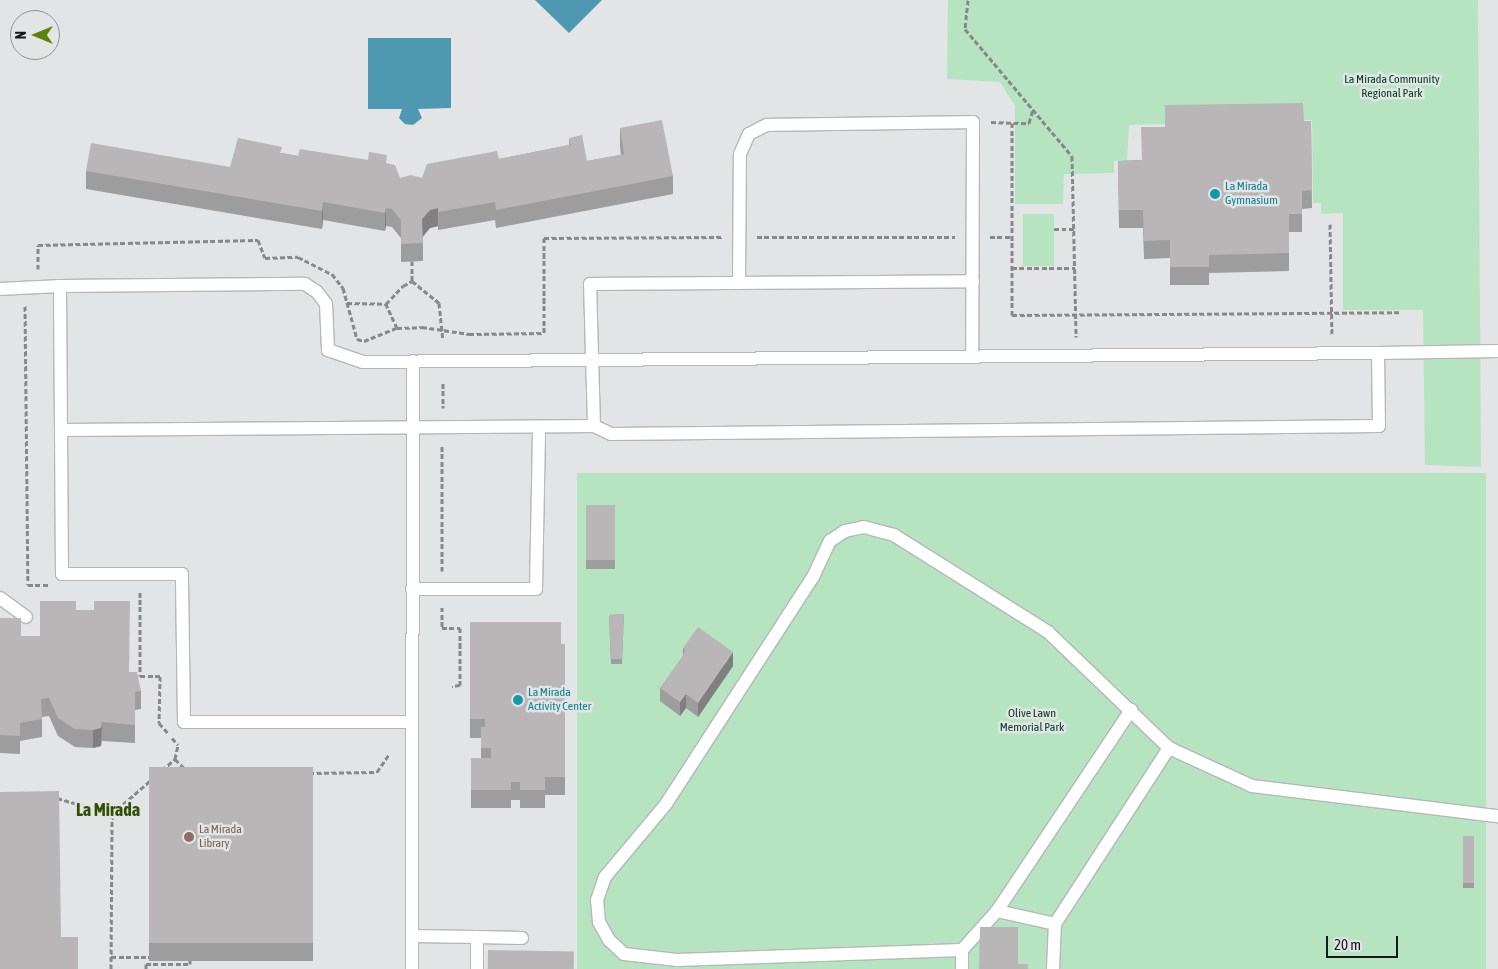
<!DOCTYPE html>
<style>
body{margin:0}
#map{position:relative;width:1498px;height:969px;overflow:hidden;background:#e2e4e6;font-family:"Asap Condensed",sans-serif}
div>[style]{position:absolute}
[style*='--x']{left:calc(var(--x)*1px);top:calc(var(--y)*1px);width:calc(var(--w)*1px);rotate:calc(var(--a)*1deg)}
.green>*{inset:0;background:#b6e4c0;transform-origin:0 0}
.water>*{inset:0;background:#4f98b1}
.path>*{height:3px;margin-top:-1.5px;transform-origin:0;background:repeating-linear-gradient(90deg,#87888a 0 5px,transparent 0 7.5px)}
.roads{filter:drop-shadow(1px 0 #b6b7b9) drop-shadow(-1px 0 #b6b7b9) drop-shadow(0 1px #b6b7b9) drop-shadow(0 -1px #b6b7b9)}
.service>*{height:12px;margin:-6px;padding:0 6px;transform-origin:6px;border-radius:6px;background:#fff}
.wall>*{inset:0;background:#9e9d9d;transform-origin:0 0}
.shaded-wall>*{inset:0;background:#817f80}
.building>*{inset:0;background:#b8b6b7;transform-origin:0 0}
.dots>*{width:14px;height:14px;translate:-50% -50%;box-sizing:border-box;border:2px solid #e2e4e6;border-radius:50%}
span{translate:-50% -50%;white-space:nowrap;text-align:center;line-height:1.15;-webkit-text-stroke:5px #e2e4e6;paint-order:stroke}
.park-label{font-size:12px;color:#01431d}
.culture-label{font-size:12px;color:#0d838f}
.left{translate:0 -50%;text-align:left}
.education-label{font-size:12px;color:#785e54}
.district-label{font-size:18px;color:#344e03;font-weight:700}
.north{position:absolute;left:10px;top:10px;width:50px;height:50px;box-sizing:border-box;background:#e2e4e6;border:1px solid #919294;border-radius:50%;rotate:270deg;font-size:14px;font-weight:700;line-height:20px;text-align:center;color:#171819}
.north::after{content:'';display:block;margin:auto;width:18px;height:22px;background:#5c840a;clip-path:polygon(50% 0,100% 100%,50% 72%,0 100%)}
.scale{position:absolute;left:1326px;top:936px;width:72px;height:22px;box-sizing:border-box;border:2px solid #171819;border-top:0;padding-left:6px;font-size:15px;line-height:18px;white-space:nowrap;color:#171819;-webkit-text-stroke:4px #e2e4e6;paint-order:stroke}
</style>
<div id="map">
<div class="green">
<div style="clip-path:polygon(948px 0,1478px 0,1481px 467px,1425px 465px,1423px 310px,1343px 310px,1343px 213px,1321px 214px,1321px 203px,1313px 203px,1312px 120px,1129px 125px,1127px 161px,1114px 161px,1114px 173px,1064px 174px,1063px 204px,1015px 204px,1015px 106px,1000px 82px,947px 79px)"></div>
<div style="left:1023px;top:214px;width:31px;height:52px"></div>
<div style="left:1486px;top:473px;width:496px;height:909px;rotate:90deg"></div>
</div>
<div class="water">
<div style="clip-path:polygon(535px 0,602px 0,569px 33px)"></div>
<div style="clip-path:polygon(368px 38px,451px 38px,451px 108px,418px 109px,422px 118px,413px 125px,405px 124px,399px 118px,402px 109px,368px 109px)"></div>
</div>
<div class="path">
<div style="--x:968;--y:0;--w:29;--a:96"></div>
<div style="--x:965;--y:29;--w:166;--a:49.9"></div>
<div style="--x:1072;--y:156;--w:181;--a:88.7"></div>
<div style="--x:991;--y:122;--w:38;--a:2"></div>
<div style="--x:1029;--y:123;--w:15;--a:-74"></div>
<div style="--x:1012;--y:123;--w:192;--a:90"></div>
<div style="--x:1012;--y:315;--w:387;--a:-0.4"></div>
<div style="--x:1330;--y:224;--w:111;--a:89"></div>
<div style="--x:1054;--y:229;--w:21;--a:0"></div>
<div style="--x:757;--y:237;--w:198;--a:0"></div>
<div style="--x:990;--y:237;--w:22;--a:0"></div>
<div style="--x:412;--y:261;--w:20;--a:90"></div>
<div style="--x:1012;--y:268;--w:63;--a:0"></div>
<div style="--x:38;--y:269;--w:24;--a:-90"></div>
<div style="--x:38;--y:245;--w:220;--a:-1.3"></div>
<div style="--x:258;--y:240;--w:19;--a:69"></div>
<div style="--x:265;--y:258;--w:33;--a:-2"></div>
<div style="--x:298;--y:257;--w:38;--a:27"></div>
<div style="--x:332;--y:274;--w:18;--a:52"></div>
<div style="--x:343;--y:288;--w:53;--a:74.6"></div>
<div style="--x:357;--y:339;--w:7;--a:16"></div>
<div style="--x:364;--y:341;--w:35;--a:-22"></div>
<div style="--x:397;--y:328;--w:25;--a:-2"></div>
<div style="--x:422;--y:327;--w:48;--a:8.5"></div>
<div style="--x:469;--y:334;--w:75;--a:-0.8"></div>
<div style="--x:544;--y:333;--w:95;--a:-90"></div>
<div style="--x:544;--y:238;--w:179;--a:-0.3"></div>
<div style="--x:412;--y:281;--w:35;--a:39"></div>
<div style="--x:439;--y:303;--w:36;--a:84"></div>
<div style="--x:347;--y:303;--w:39;--a:1"></div>
<div style="--x:25;--y:306;--w:279;--a:89.4"></div>
<div style="--x:28;--y:585;--w:20;--a:0"></div>
<div style="--x:397;--y:328;--w:26;--a:-115"></div>
<div style="--x:386;--y:304;--w:25;--a:-47"></div>
<div style="--x:403;--y:286;--w:10;--a:-29"></div>
<div style="--x:443;--y:383;--w:25;--a:90"></div>
<div style="--x:442;--y:571;--w:126;--a:-90"></div>
<div style="--x:140;--y:592;--w:84;--a:90"></div>
<div style="--x:140;--y:676;--w:20;--a:0"></div>
<div style="--x:160;--y:676;--w:47;--a:91.2"></div>
<div style="--x:159;--y:723;--w:13;--a:48"></div>
<div style="--x:442;--y:607;--w:21;--a:90"></div>
<div style="--x:442;--y:628;--w:18;--a:0"></div>
<div style="--x:460;--y:628;--w:57;--a:90"></div>
<div style="--x:460;--y:685;--w:8;--a:173"></div>
<div style="--x:172;--y:738;--w:9;--a:49"></div>
<div style="--x:175;--y:759;--w:14;--a:45"></div>
<div style="--x:162;--y:770;--w:17;--a:-40"></div>
<div style="--x:175;--y:759;--w:14;--a:-78"></div>
<div style="--x:309;--y:773;--w:68;--a:-0.8"></div>
<div style="--x:377;--y:772;--w:22;--a:-56"></div>
<div style="--x:57;--y:798;--w:57;--a:16.2"></div>
<div style="--x:111;--y:957;--w:43;--a:0"></div>
<div style="--x:111;--y:969;--w:155;--a:-89.6"></div>
<div style="--x:112;--y:814;--w:53;--a:-41.2"></div>
<div style="--x:146;--y:969;--w:5;--a:-90"></div>
<div style="--x:146;--y:964;--w:44;--a:0"></div>
<div style="--x:190;--y:964;--w:6;--a:-90"></div>
</div>
<div class="roads">
<div class="service">
<div style="--x:739;--y:283;--w:129;--a:-89.6"></div>
<div style="--x:740;--y:154;--w:22;--a:-66"></div>
<div style="--x:749;--y:134;--w:20;--a:-27"></div>
<div style="--x:767;--y:125;--w:206;--a:-0.8"></div>
<div style="--x:973;--y:122;--w:234;--a:90.2"></div>
<div style="--x:0;--y:289;--w:60;--a:-2.9"></div>
<div style="--x:594;--y:426;--w:142;--a:-91.6"></div>
<div style="--x:590;--y:284;--w:383;--a:-0.4"></div>
<div style="--x:61;--y:430;--w:533;--a:-0.43"></div>
<div style="--x:594;--y:426;--w:19;--a:25"></div>
<div style="--x:611;--y:434;--w:768;--a:-0.6"></div>
<div style="--x:1379;--y:426;--w:73;--a:-90.8"></div>
<div style="--x:1378;--y:353;--w:120;--a:-1"></div>
<div style="--x:412;--y:589;--w:124;--a:0"></div>
<div style="--x:536;--y:589;--w:162;--a:-88.9"></div>
<div style="--x:0;--y:598;--w:32;--a:36"></div>
<div style="--x:412;--y:722;--w:228;--a:180"></div>
<div style="--x:184;--y:722;--w:148;--a:-90.8"></div>
<div style="--x:182;--y:574;--w:120;--a:180"></div>
<div style="--x:62;--y:574;--w:288;--a:-90.4"></div>
<div style="--x:60;--y:286;--w:245;--a:-0.5"></div>
<div style="--x:305;--y:284;--w:14;--a:34"></div>
<div style="--x:317;--y:292;--w:15;--a:53"></div>
<div style="--x:326;--y:304;--w:46;--a:87.5"></div>
<div style="--x:328;--y:350;--w:37;--a:19"></div>
<div style="--x:363;--y:362;--w:1015;--a:-0.51"></div>
<div style="--x:997;--y:911;--w:59;--a:12.6"></div>
<div style="--x:412;--y:936;--w:65;--a:0.9"></div>
<div style="--x:477;--y:937;--w:32;--a:90"></div>
<div style="--x:477;--y:937;--w:45;--a:1.3"></div>
<div style="--x:962;--y:950;--w:285;--a:178"></div>
<div style="--x:677;--y:960;--w:53;--a:-173.5"></div>
<div style="--x:624;--y:954;--w:21;--a:-137"></div>
<div style="--x:609;--y:940;--w:21;--a:-119"></div>
<div style="--x:599;--y:922;--w:22;--a:-95"></div>
<div style="--x:597;--y:900;--w:24;--a:-71"></div>
<div style="--x:605;--y:877;--w:95;--a:-50.1"></div>
<div style="--x:666;--y:804;--w:270;--a:-57.1"></div>
<div style="--x:813;--y:577;--w:40;--a:-65"></div>
<div style="--x:830;--y:541;--w:18;--a:-34"></div>
<div style="--x:845;--y:531;--w:19;--a:-12"></div>
<div style="--x:864;--y:527;--w:31;--a:15"></div>
<div style="--x:894;--y:535;--w:182;--a:32.2"></div>
<div style="--x:1048;--y:632;--w:168;--a:43.8"></div>
<div style="--x:1169;--y:748;--w:91;--a:24.6"></div>
<div style="--x:1252;--y:786;--w:248;--a:7"></div>
<div style="--x:412;--y:969;--w:608;--a:-89.91"></div>
<div style="--x:962;--y:969;--w:19;--a:-90"></div>
<div style="--x:962;--y:950;--w:52;--a:-48.1"></div>
<div style="--x:997;--y:911;--w:242;--a:-56.3"></div>
<div style="--x:1053;--y:969;--w:45;--a:-87.5"></div>
<div style="--x:1055;--y:924;--w:210;--a:-57.1"></div>
</div>
</div>
<div class="wall">
<div style="clip-path:polygon(1311px 121px,1312px 208px,1302px 209px,1302px 232px,1289px 232px,1289px 271px,1209px 273px,1209px 285px,1170px 285px,1170px 258px,1144px 259px,1143px 228px,1119px 228px,1118px 161px,1142px 160px,1165px 127px)"></div>
<div style="clip-path:polygon(620px 128px,673px 176px,673px 194px,496px 228px,495px 220px,438px 230px,438px 226px,430px 228px,423px 237px,423px 261px,401px 262px,401px 238px,392px 227px,386px 226px,385px 231px,323px 220px,322px 229px,86px 189px,86px 171px,230px 167px,282px 153px,298px 156px,387px 163px,400px 178px,422px 178px,499px 159px,569px 145px,569px 138px,587px 161px,621px 155px,620px 146px)"></div>
<div style="left:615px;top:505px;width:64px;height:29px;rotate:90deg"></div>
<div style="clip-path:polygon(76px 610px,129px 672px,141px 691px,141px 709px,135px 710px,135px 743px,102px 741px,101px 746px,93px 748px,75px 747px,58px 736px,49px 716px,42px 717px,42px 737px,20px 741px,20px 754px,0 753px,0 618px,21px 636px,40px 636px)"></div>
<div style="clip-path:polygon(624px 614px,622px 664px,611px 664px,609px 615px)"></div>
<div style="clip-path:polygon(470px 622px,561px 644px,565px 644px,565px 795px,545px 795px,545px 808px,520px 808px,520px 800px,511px 800px,511px 808px,471px 808px,471px 758px,481px 758px,481px 738px,470px 738px)"></div>
<div style="clip-path:polygon(683px 648px,733px 666px,698px 717px,686px 708px,680px 716px,660px 701px,660px 688px,683px 656px)"></div>
<div style="left:313px;top:767px;width:194px;height:164px;rotate:90deg"></div>
<div style="left:1463px;top:836px;width:11px;height:52px"></div>
</div>
<div class="shaded-wall">
<div style="clip-path:polygon(323px 202px,323px 220px,322px 229px,322px 211px)"></div>
<div style="clip-path:polygon(386px 208px,386px 226px,385px 231px,385px 213px)"></div>
<div style="clip-path:polygon(438px 208px,438px 226px,430px 228px,422px 237px,422px 219px,430px 210px)"></div>
<div style="clip-path:polygon(733px 652px,733px 666px,698px 717px,698px 703px)"></div>
<div style="clip-path:polygon(686px 694px,686px 708px,680px 716px,680px 702px)"></div>
<div style="clip-path:polygon(102px 722px,101px 746px,93px 748px,93px 730px)"></div>
</div>
<div class="building">
<div style="clip-path:polygon(1303px 103px,1304px 121px,1311px 121px,1312px 190px,1302px 191px,1302px 214px,1289px 214px,1289px 253px,1209px 255px,1209px 267px,1170px 267px,1170px 240px,1144px 241px,1143px 210px,1119px 210px,1118px 161px,1142px 160px,1141px 127px,1165px 127px,1165px 105px)"></div>
<div style="clip-path:polygon(662px 120px,673px 176px,496px 210px,495px 202px,438px 212px,438px 208px,430px 210px,422px 219px,423px 243px,401px 244px,401px 220px,392px 209px,386px 208px,385px 213px,323px 202px,322px 211px,86px 171px,91px 143px,230px 167px,238px 138px,282px 147px,280px 153px,298px 156px,300px 149px,368px 160px,369px 152px,387px 155px,386px 163px,395px 165px,400px 178px,411px 175px,422px 178px,427px 164px,497px 151px,499px 159px,570px 145px,569px 138px,582px 135px,587px 161px,624px 154px,620px 128px)"></div>
<div style="left:615px;top:505px;width:55px;height:29px;rotate:90deg"></div>
<div style="clip-path:polygon(40px 601px,76px 601px,76px 610px,94px 610px,94px 601px,130px 601px,129px 672px,137px 672px,141px 691px,135px 692px,135px 725px,102px 722px,101px 728px,93px 730px,75px 729px,58px 718px,49px 698px,41px 699px,42px 719px,20px 723px,20px 736px,0 735px,0 618px,21px 618px,21px 636px,40px 636px)"></div>
<div style="clip-path:polygon(624px 614px,622px 659px,611px 659px,609px 615px)"></div>
<div style="clip-path:polygon(470px 622px,561px 622px,561px 644px,565px 644px,565px 777px,545px 777px,545px 790px,520px 790px,520px 782px,511px 782px,511px 790px,471px 790px,471px 758px,491px 758px,491px 748px,481px 748px,481px 727px,485px 727px,485px 719px,470px 719px)"></div>
<div style="clip-path:polygon(698px 627px,733px 652px,698px 703px,686px 694px,680px 702px,660px 688px,683px 656px,685px 649px,683px 648px)"></div>
<div style="left:313px;top:767px;width:176px;height:164px;rotate:90deg"></div>
<div style="clip-path:polygon(59px 791px,61px 937px,78px 937px,78px 969px,0 969px,0 792px)"></div>
<div style="left:1463px;top:836px;width:11px;height:47px"></div>
<div style="clip-path:polygon(980px 927px,1018px 927px,1018px 964px,1028px 964px,1028px 969px,979px 969px)"></div>
<div style="left:488px;top:950px;width:86px;height:19px;rotate:1deg"></div>
</div>
<div class="dots">
<div style="left:1215px;top:194px;background:#0f9aa8"></div>
<div style="left:518px;top:700px;background:#0f9aa8"></div>
<div style="left:189px;top:837px;background:#8d6e63"></div>
</div>
<div class="park-label">
<span style="left:1392px;top:87px">La Mirada Community<br>Regional Park</span>
<span style="left:1032px;top:721px">Olive Lawn<br>Memorial Park</span>
</div>
<div class="culture-label">
<span class="left" style="left:1225px;top:194px">La Mirada<br>Gymnasium</span>
<span class="left" style="left:528px;top:700px">La Mirada<br>Activity Center</span>
</div>
<div class="education-label">
<span class="left" style="left:199px;top:837px">La Mirada<br>Library</span>
</div>
<div class="district-label">
<span style="left:108px;top:810px">La Mirada</span>
</div>
<div class="north">N</div>
<div class="scale">20 m</div>
</div>
